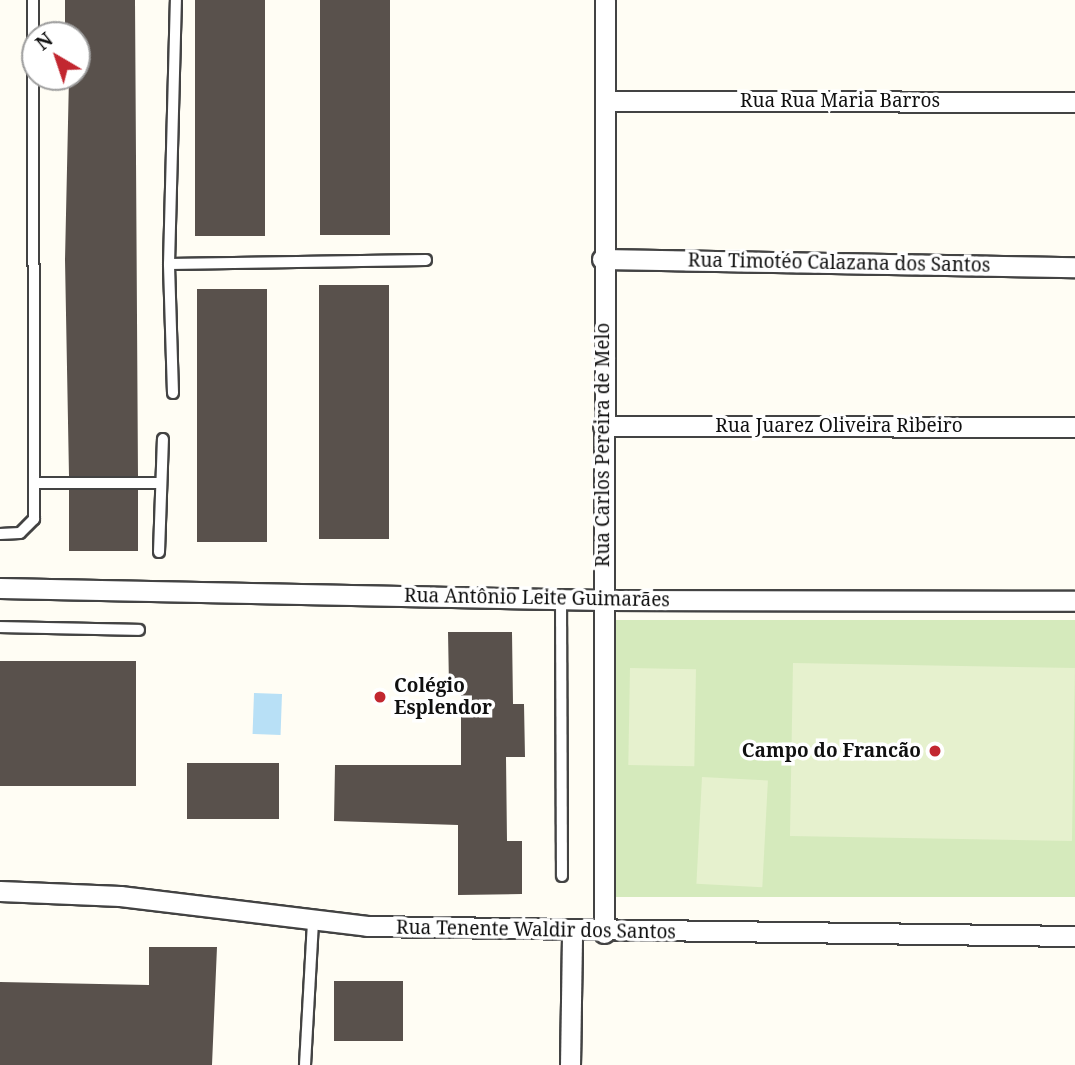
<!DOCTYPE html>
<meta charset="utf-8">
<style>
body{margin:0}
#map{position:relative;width:1075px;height:1065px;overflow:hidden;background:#fffdf4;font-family:"Noto Serif",serif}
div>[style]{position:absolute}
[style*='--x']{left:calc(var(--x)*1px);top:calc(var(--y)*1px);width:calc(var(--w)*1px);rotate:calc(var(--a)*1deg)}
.green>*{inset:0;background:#d5eabc;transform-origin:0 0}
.pitch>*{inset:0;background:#e6f1ce;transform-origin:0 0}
.water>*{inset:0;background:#b8e0f6;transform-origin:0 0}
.building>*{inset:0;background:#59514c;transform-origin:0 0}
.roads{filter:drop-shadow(2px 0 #434343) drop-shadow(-2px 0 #434343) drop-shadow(0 2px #434343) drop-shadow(0 -2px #434343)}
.lane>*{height:10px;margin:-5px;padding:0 5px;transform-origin:5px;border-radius:5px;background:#fff}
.street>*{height:19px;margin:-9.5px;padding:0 9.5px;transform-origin:9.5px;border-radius:9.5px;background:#fff}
.dots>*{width:19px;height:19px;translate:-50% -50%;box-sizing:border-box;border:4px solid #fff;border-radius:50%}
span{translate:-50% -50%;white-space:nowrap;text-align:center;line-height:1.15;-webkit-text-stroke:7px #fff;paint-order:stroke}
.street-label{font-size:19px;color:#101010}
.poi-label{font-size:19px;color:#101010;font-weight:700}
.left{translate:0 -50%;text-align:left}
.right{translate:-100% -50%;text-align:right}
.north{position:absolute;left:21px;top:21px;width:70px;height:70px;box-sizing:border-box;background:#fff;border:2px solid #9f9f9f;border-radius:50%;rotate:321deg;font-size:19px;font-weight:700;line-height:28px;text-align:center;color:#101010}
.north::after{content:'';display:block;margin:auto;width:24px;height:32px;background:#c22730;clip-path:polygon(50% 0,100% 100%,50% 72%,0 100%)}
</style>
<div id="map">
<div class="green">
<div style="left:1075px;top:620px;width:277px;height:464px;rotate:90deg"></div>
</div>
<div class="pitch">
<div style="left:793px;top:663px;width:282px;height:173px;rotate:1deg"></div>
<div style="left:630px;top:668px;width:66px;height:97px;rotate:1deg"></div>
<div style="left:702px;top:777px;width:66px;height:107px;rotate:3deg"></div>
</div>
<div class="water">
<div style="left:254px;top:693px;width:28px;height:41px;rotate:2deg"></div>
</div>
<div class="building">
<div style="clip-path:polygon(65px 0,135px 0,138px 476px,69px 476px,65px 260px,69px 77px,77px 77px,77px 35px,65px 35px)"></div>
<div style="left:195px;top:0;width:70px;height:236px"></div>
<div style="left:320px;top:0;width:70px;height:235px"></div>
<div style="left:319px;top:285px;width:70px;height:254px"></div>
<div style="left:197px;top:289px;width:70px;height:253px"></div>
<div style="left:69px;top:490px;width:69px;height:61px"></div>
<div style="clip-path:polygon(448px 632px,512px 632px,513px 704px,524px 704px,525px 757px,506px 757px,507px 841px,522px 841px,522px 894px,458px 895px,458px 825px,334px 821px,335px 765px,461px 765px,461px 686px,449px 686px)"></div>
<div style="left:0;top:661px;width:136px;height:125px"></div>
<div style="left:187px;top:763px;width:92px;height:56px"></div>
<div style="clip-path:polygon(149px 947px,217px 947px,212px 1065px,0 1065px,0 982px,149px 985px)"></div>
<div style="left:334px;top:981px;width:69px;height:60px"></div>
</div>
<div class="roads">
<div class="lane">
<div style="--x:169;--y:264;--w:257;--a:-0.9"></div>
<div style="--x:173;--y:393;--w:129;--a:-91.8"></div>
<div style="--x:169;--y:264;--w:264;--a:-88.5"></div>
<div style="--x:34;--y:483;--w:126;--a:0"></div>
<div style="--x:0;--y:534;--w:20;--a:-3"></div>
<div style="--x:20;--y:533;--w:20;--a:-45"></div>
<div style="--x:34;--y:519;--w:519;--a:-90.11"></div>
<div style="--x:159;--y:552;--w:113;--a:-88"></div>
<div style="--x:561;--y:599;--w:277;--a:89.8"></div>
<div style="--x:0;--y:627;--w:139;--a:1.2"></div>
<div style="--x:305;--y:1065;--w:144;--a:-86.8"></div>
</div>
<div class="street">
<div style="--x:605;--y:101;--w:470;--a:0.1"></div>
<div style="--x:602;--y:259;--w:473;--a:1"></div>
<div style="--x:603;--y:426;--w:472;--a:0.1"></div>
<div style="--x:0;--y:588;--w:603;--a:1.14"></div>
<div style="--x:603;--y:600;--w:472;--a:0.1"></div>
<div style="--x:0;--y:891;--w:120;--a:2.4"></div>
<div style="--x:120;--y:896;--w:249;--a:6.9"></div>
<div style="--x:367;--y:926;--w:708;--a:0.81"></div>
<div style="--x:604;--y:933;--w:933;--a:-89.94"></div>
<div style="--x:570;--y:1065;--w:133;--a:-89.1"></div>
</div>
</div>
<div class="dots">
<div style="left:380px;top:697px;background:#c22730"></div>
<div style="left:935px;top:751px;background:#c22730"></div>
</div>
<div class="street-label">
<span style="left:840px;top:101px">Rua Rua Maria Barros</span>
<span style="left:839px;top:263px;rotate:1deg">Rua Timotéo Calazana dos Santos</span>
<span style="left:839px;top:426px">Rua Juarez Oliveira Ribeiro</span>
<span style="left:603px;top:445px;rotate:-90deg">Rua Carlos Pereira de Melo</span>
<span style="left:537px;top:598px;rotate:1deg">Rua Antônio Leite Guimarães</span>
<span style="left:536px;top:930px;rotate:1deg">Rua Tenente Waldir dos Santos</span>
</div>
<div class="poi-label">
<span class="left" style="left:394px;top:697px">Colégio<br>Esplendor</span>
<span class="right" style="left:921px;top:751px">Campo do Francão</span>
</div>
<div class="north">N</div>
</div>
